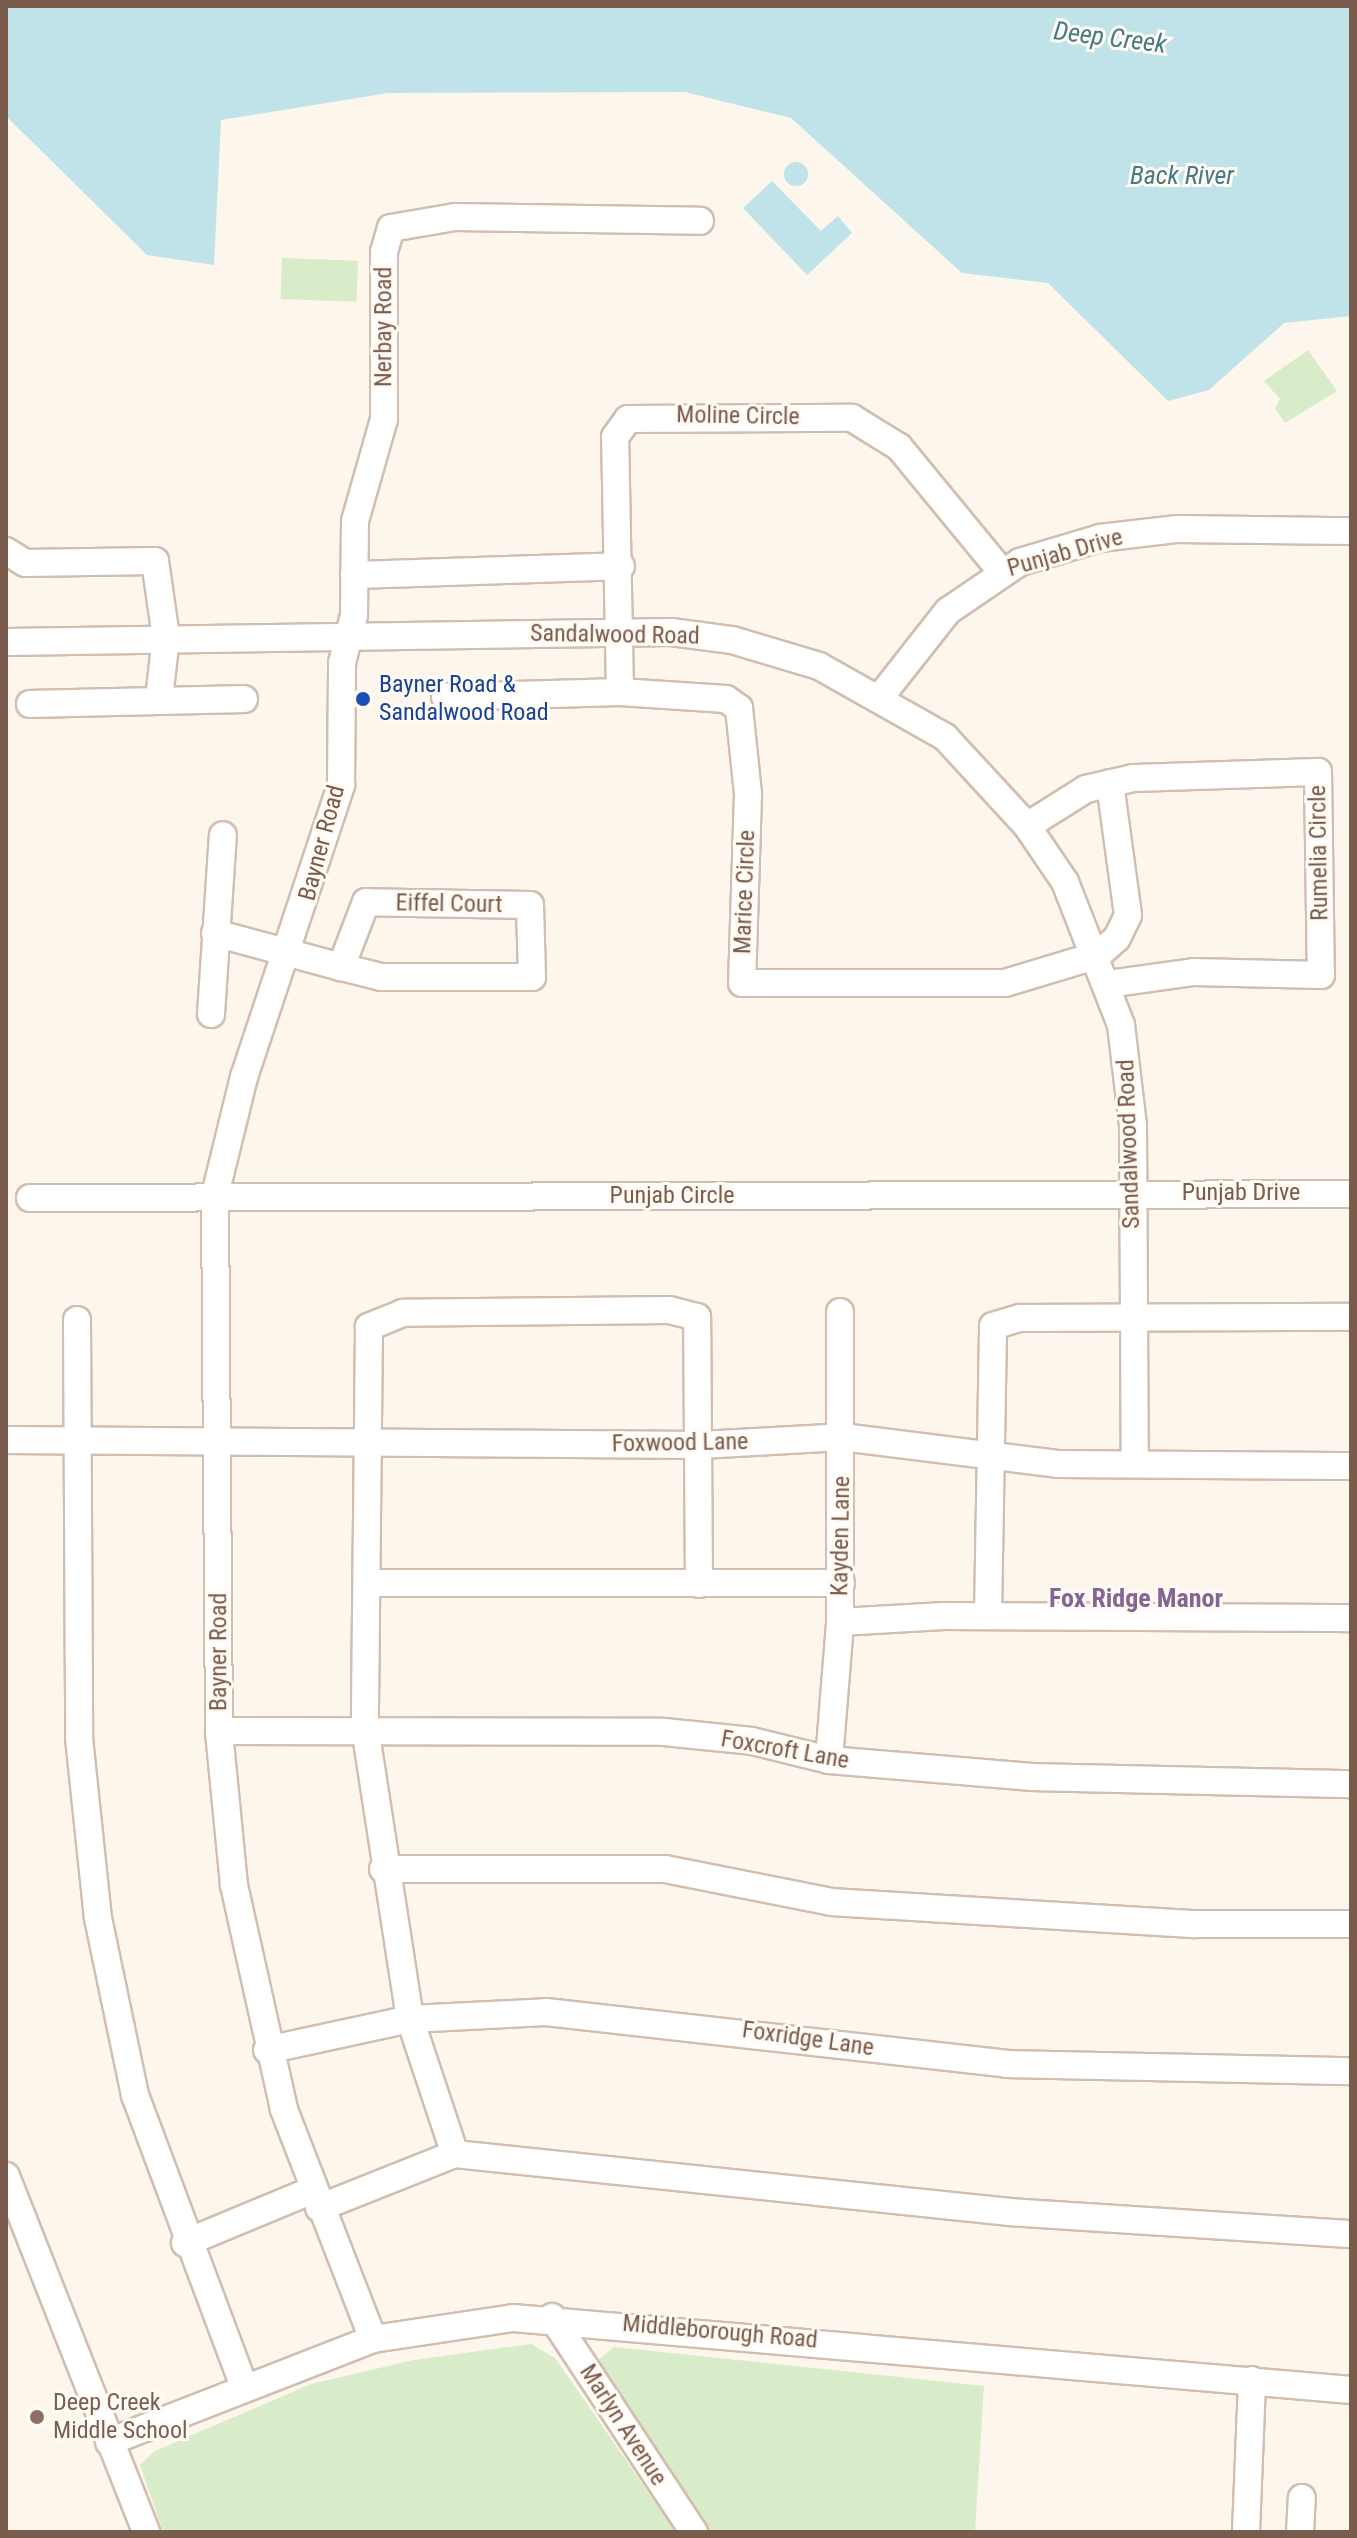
<!DOCTYPE html>
<style>
body{margin:0}
#map{position:relative;width:1357px;height:2538px;overflow:hidden;background:#fdf6ec;font-family:"Roboto Condensed",sans-serif}
div>[style]{position:absolute}
[style*='--x']{left:calc(var(--x)*1px);top:calc(var(--y)*1px);width:calc(var(--w)*1px);rotate:calc(var(--a)*1deg)}
.green>*{inset:0;background:#d8ecc9;transform-origin:0 0}
.water>*{inset:0;background:#bfe3e8}
.round{border-radius:50%}
.roads{filter:drop-shadow(2px 0 #d1beb0) drop-shadow(-2px 0 #d1beb0) drop-shadow(0 2px #d1beb0) drop-shadow(0 -2px #d1beb0)}
.minor>*{height:26px;margin:-13px;padding:0 13px;transform-origin:13px;border-radius:13px;background:#fff}
.dots>*{width:22px;height:22px;translate:-50% -50%;box-sizing:border-box;border:4px solid #fffaf3;border-radius:50%}
span{translate:-50% -50%;white-space:nowrap;text-align:center;line-height:1.15;-webkit-text-stroke:6px #fffaf3;paint-order:stroke}
.street-label{font-size:24px;color:#7a5c4d}
.transit-label{font-size:24px;color:#164399}
.left{translate:0 -50%;text-align:left}
.education-label{font-size:24px;color:#785e54}
.water-label{font-size:26px;color:#437c86;font-style:italic}
.neighbourhood-label{font-size:26px;color:#846695;font-weight:700}
.frame{position:absolute;inset:0;border:8px solid #7a5c4d;pointer-events:none}
</style>
<div id="map">
<div class="green">
<div style="left:282px;top:258px;width:76px;height:41px;rotate:2deg"></div>
<div style="clip-path:polygon(1308px 350px,1337px 391px,1285px 423px,1275px 408px,1280px 399px,1264px 381px)"></div>
<div style="clip-path:polygon(531px 2344px,555px 2358px,676px 2532px,163px 2532px,140px 2465px,155px 2451px,311px 2384px,414px 2360px)"></div>
<div style="clip-path:polygon(614px 2347px,984px 2386px,975px 2532px,708px 2532px,600px 2380px,598px 2360px)"></div>
</div>
<div class="water">
<div style="clip-path:polygon(6px 6px,1351px 6px,1351px 316px,1284px 323px,1209px 390px,1168px 401px,1048px 283px,962px 273px,791px 118px,685px 92px,388px 93px,221px 120px,214px 265px,147px 255px,6px 116px)"></div>
<div class="round" style="left:784px;top:162px;width:24px;height:24px"></div>
<div style="clip-path:polygon(772px 181px,821px 231px,838px 216px,852px 233px,807px 275px,743px 208px)"></div>
</div>
<div class="roads">
<div class="minor">
<div style="--x:6;--y:551;--w:22;--a:32"></div>
<div style="--x:25;--y:563;--w:130;--a:-0.9"></div>
<div style="--x:155;--y:561;--w:77;--a:81.8"></div>
<div style="--x:166;--y:637;--w:61;--a:96.5"></div>
<div style="--x:354;--y:575;--w:267;--a:-1.9"></div>
<div style="--x:6;--y:642;--w:665;--a:-0.86"></div>
<div style="--x:671;--y:632;--w:62;--a:7.5"></div>
<div style="--x:732;--y:640;--w:91;--a:16.6"></div>
<div style="--x:819;--y:666;--w:145;--a:29.4"></div>
<div style="--x:945;--y:737;--w:121;--a:47.3"></div>
<div style="--x:1027;--y:826;--w:68;--a:55.8"></div>
<div style="--x:1065;--y:882;--w:154;--a:68.6"></div>
<div style="--x:1121;--y:1025;--w:102;--a:83.2"></div>
<div style="--x:1133;--y:1126;--w:338;--a:89.7"></div>
<div style="--x:620;--y:692;--w:255;--a:-91.1"></div>
<div style="--x:615;--y:437;--w:22;--a:-54"></div>
<div style="--x:628;--y:419;--w:224;--a:-0.3"></div>
<div style="--x:852;--y:418;--w:55;--a:31.7"></div>
<div style="--x:899;--y:447;--w:159;--a:50.6"></div>
<div style="--x:881;--y:696;--w:108;--a:-51.8"></div>
<div style="--x:948;--y:611;--w:87;--a:-34.2"></div>
<div style="--x:1020;--y:562;--w:84;--a:-16.7"></div>
<div style="--x:1100;--y:538;--w:78;--a:-6.7"></div>
<div style="--x:1177;--y:529;--w:174;--a:0.7"></div>
<div style="--x:445;--y:697;--w:175;--a:-1.6"></div>
<div style="--x:620;--y:692;--w:106;--a:3.8"></div>
<div style="--x:726;--y:699;--w:16;--a:35"></div>
<div style="--x:739;--y:708;--w:86;--a:84"></div>
<div style="--x:748;--y:794;--w:189;--a:91.8"></div>
<div style="--x:742;--y:983;--w:263;--a:0"></div>
<div style="--x:1005;--y:983;--w:97;--a:-16.8"></div>
<div style="--x:1098;--y:955;--w:25;--a:-42"></div>
<div style="--x:1117;--y:938;--w:25;--a:-64"></div>
<div style="--x:1128;--y:915;--w:133;--a:-97.8"></div>
<div style="--x:30;--y:704;--w:214;--a:-1.3"></div>
<div style="--x:1027;--y:826;--w:70;--a:-32.1"></div>
<div style="--x:1086;--y:789;--w:48;--a:-13.2"></div>
<div style="--x:1133;--y:778;--w:185;--a:-1.9"></div>
<div style="--x:1318;--y:772;--w:203;--a:89.2"></div>
<div style="--x:1321;--y:975;--w:127;--a:-178.6"></div>
<div style="--x:1194;--y:972;--w:86;--a:172"></div>
<div style="--x:215;--y:933;--w:131;--a:15.1"></div>
<div style="--x:341;--y:967;--w:41;--a:14"></div>
<div style="--x:381;--y:977;--w:151;--a:0"></div>
<div style="--x:532;--y:977;--w:72;--a:-91.6"></div>
<div style="--x:530;--y:905;--w:164;--a:-179"></div>
<div style="--x:366;--y:902;--w:70;--a:111"></div>
<div style="--x:211;--y:1014;--w:179;--a:-86.2"></div>
<div style="--x:30;--y:1198;--w:1321;--a:-0.17"></div>
<div style="--x:77;--y:1320;--w:418;--a:89.7"></div>
<div style="--x:79;--y:1738;--w:181;--a:84"></div>
<div style="--x:98;--y:1918;--w:181;--a:78.2"></div>
<div style="--x:135;--y:2095;--w:312;--a:69.5"></div>
<div style="--x:6;--y:1440;--w:695;--a:0.41"></div>
<div style="--x:701;--y:1445;--w:141;--a:-3.2"></div>
<div style="--x:842;--y:1437;--w:219;--a:7.1"></div>
<div style="--x:1059;--y:1464;--w:292;--a:0.4"></div>
<div style="--x:367;--y:1583;--w:474;--a:0"></div>
<div style="--x:699;--y:1584;--w:267;--a:-90.4"></div>
<div style="--x:697;--y:1317;--w:29;--a:-166"></div>
<div style="--x:669;--y:1310;--w:266;--a:179.4"></div>
<div style="--x:403;--y:1313;--w:37;--a:158"></div>
<div style="--x:369;--y:1327;--w:401;--a:90.6"></div>
<div style="--x:365;--y:1728;--w:294;--a:81.2"></div>
<div style="--x:410;--y:2019;--w:142;--a:71.6"></div>
<div style="--x:455;--y:2154;--w:558;--a:5.97"></div>
<div style="--x:1010;--y:2212;--w:342;--a:3.7"></div>
<div style="--x:988;--y:1616;--w:290;--a:-89"></div>
<div style="--x:993;--y:1326;--w:28;--a:-17"></div>
<div style="--x:1020;--y:1318;--w:331;--a:-0.2"></div>
<div style="--x:840;--y:1622;--w:104;--a:-3.3"></div>
<div style="--x:944;--y:1616;--w:407;--a:0.3"></div>
<div style="--x:219;--y:1731;--w:445;--a:0.1"></div>
<div style="--x:664;--y:1732;--w:88;--a:5.8"></div>
<div style="--x:752;--y:1741;--w:79;--a:13.9"></div>
<div style="--x:829;--y:1760;--w:204;--a:4.8"></div>
<div style="--x:1032;--y:1777;--w:319;--a:1.3"></div>
<div style="--x:829;--y:1760;--w:138;--a:-85.4"></div>
<div style="--x:840;--y:1622;--w:310;--a:-90"></div>
<div style="--x:383;--y:1869;--w:282;--a:0"></div>
<div style="--x:665;--y:1869;--w:169;--a:11.2"></div>
<div style="--x:831;--y:1902;--w:365;--a:3.5"></div>
<div style="--x:1195;--y:1924;--w:156;--a:0"></div>
<div style="--x:267;--y:2050;--w:146;--a:-12.2"></div>
<div style="--x:410;--y:2019;--w:136;--a:-2.9"></div>
<div style="--x:546;--y:2012;--w:463;--a:6.4"></div>
<div style="--x:1006;--y:2064;--w:345;--a:1.2"></div>
<div style="--x:6;--y:2176;--w:383;--a:68.5"></div>
<div style="--x:319;--y:2208;--w:146;--a:-21.7"></div>
<div style="--x:185;--y:2243;--w:139;--a:-22.5"></div>
<div style="--x:552;--y:2317;--w:258;--a:56.6"></div>
<div style="--x:373;--y:2339;--w:247;--a:-111.2"></div>
<div style="--x:284;--y:2109;--w:230;--a:-102.6"></div>
<div style="--x:234;--y:1885;--w:155;--a:-95.6"></div>
<div style="--x:219;--y:1731;--w:536;--a:-90.43"></div>
<div style="--x:215;--y:1195;--w:122;--a:-76.2"></div>
<div style="--x:244;--y:1077;--w:308;--a:-71.6"></div>
<div style="--x:341;--y:785;--w:122;--a:-89.5"></div>
<div style="--x:342;--y:663;--w:49;--a:-76"></div>
<div style="--x:354;--y:615;--w:94;--a:-89.4"></div>
<div style="--x:355;--y:521;--w:106;--a:-74.1"></div>
<div style="--x:384;--y:419;--w:167;--a:-90"></div>
<div style="--x:384;--y:252;--w:25;--a:-74"></div>
<div style="--x:391;--y:228;--w:65;--a:-9.8"></div>
<div style="--x:455;--y:217;--w:245;--a:0.9"></div>
<div style="--x:109;--y:2442;--w:283;--a:-21.3"></div>
<div style="--x:373;--y:2339;--w:142;--a:-8.5"></div>
<div style="--x:513;--y:2318;--w:841;--a:4.91"></div>
<div style="--x:1246;--y:2532;--w:152;--a:-87.7"></div>
<div style="--x:1300;--y:2532;--w:34;--a:-87"></div>
</div>
</div>
<div class="dots">
<div style="left:363px;top:699px;background:#1a4fb4"></div>
<div style="left:37px;top:2417px;background:#8d6e63"></div>
</div>
<div class="street-label">
<span style="left:384px;top:327px;rotate:-90deg">Nerbay Road</span>
<span style="left:738px;top:416px;rotate:1deg">Moline Circle</span>
<span style="left:1065px;top:553px;rotate:-16deg">Punjab Drive</span>
<span style="left:615px;top:635px;rotate:1deg">Sandalwood Road</span>
<span style="left:322px;top:843px;rotate:-75deg">Bayner Road</span>
<span style="left:1319px;top:853px;rotate:-91deg">Rumelia Circle</span>
<span style="left:745px;top:892px;rotate:-88deg">Marice Circle</span>
<span style="left:449px;top:904px;rotate:1deg">Eiffel Court</span>
<span style="left:1129px;top:1144px;rotate:-92deg">Sandalwood Road</span>
<span style="left:1241px;top:1193px">Punjab Drive</span>
<span style="left:672px;top:1196px">Punjab Circle</span>
<span style="left:680px;top:1443px;rotate:-1deg">Foxwood Lane</span>
<span style="left:841px;top:1536px;rotate:-89deg">Kayden Lane</span>
<span style="left:219px;top:1652px;rotate:-90deg">Bayner Road</span>
<span style="left:785px;top:1750px;rotate:10deg">Foxcroft Lane</span>
<span style="left:808px;top:2039px;rotate:8deg">Foxridge Lane</span>
<span style="left:720px;top:2332px;rotate:5deg">Middleborough Road</span>
<span style="left:623px;top:2425px;rotate:57deg">Marlyn Avenue</span>
</div>
<div class="transit-label">
<span class="left" style="left:379px;top:699px">Bayner Road &amp;<br>Sandalwood Road</span>
</div>
<div class="education-label">
<span class="left" style="left:53px;top:2417px">Deep Creek<br>Middle School</span>
</div>
<div class="water-label">
<span style="left:1110px;top:38px;rotate:7deg">Deep Creek</span>
<span style="left:1182px;top:176px">Back River</span>
</div>
<div class="neighbourhood-label">
<span style="left:1136px;top:1599px">Fox Ridge Manor</span>
</div>
<div class="frame"></div>
</div>
